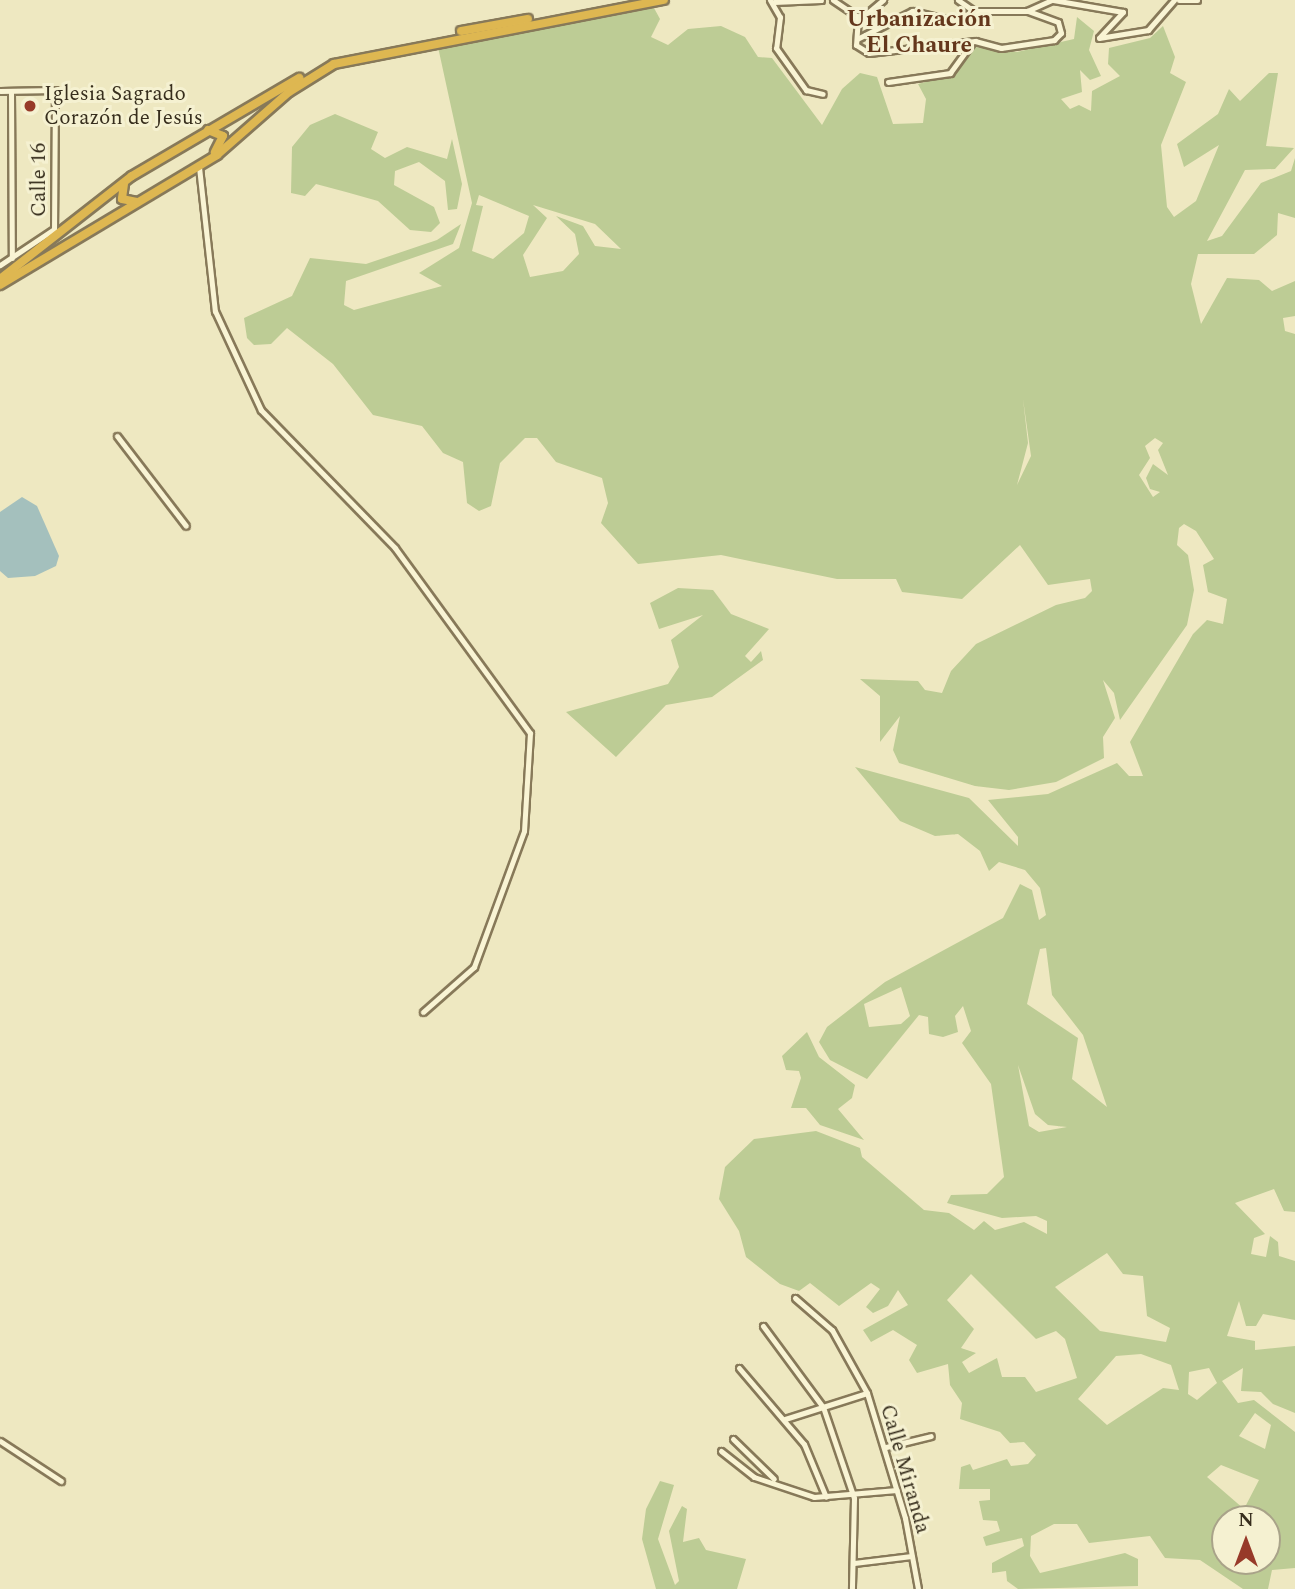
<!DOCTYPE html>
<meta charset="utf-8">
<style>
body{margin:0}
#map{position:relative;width:1295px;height:1589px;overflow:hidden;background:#eee8c1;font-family:Spectral,serif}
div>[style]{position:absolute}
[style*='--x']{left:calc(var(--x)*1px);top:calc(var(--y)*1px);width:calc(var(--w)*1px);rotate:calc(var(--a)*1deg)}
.green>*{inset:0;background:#bdcc95}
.water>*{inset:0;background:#a4c0bd}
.roads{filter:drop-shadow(2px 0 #877959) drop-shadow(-2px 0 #877959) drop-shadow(0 2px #877959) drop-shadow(0 -2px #877959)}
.minor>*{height:5px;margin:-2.5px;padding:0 2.5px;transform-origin:2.5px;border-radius:2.5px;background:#f9f4d4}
.highway>*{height:8px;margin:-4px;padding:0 4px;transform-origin:4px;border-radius:4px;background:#deb751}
.dots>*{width:19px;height:19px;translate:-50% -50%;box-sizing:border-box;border:4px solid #f5f1d1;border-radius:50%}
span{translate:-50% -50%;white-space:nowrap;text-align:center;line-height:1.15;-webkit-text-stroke:6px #f5f1d1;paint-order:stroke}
.poi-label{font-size:21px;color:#372e1d}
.left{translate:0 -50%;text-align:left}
.street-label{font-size:21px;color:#372e1d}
.neighbourhood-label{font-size:23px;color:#64371c;font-weight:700}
.north{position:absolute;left:1211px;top:1505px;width:70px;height:70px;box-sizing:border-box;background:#f5f1d1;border:2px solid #a9a389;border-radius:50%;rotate:0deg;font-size:19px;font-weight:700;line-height:28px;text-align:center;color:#372e1d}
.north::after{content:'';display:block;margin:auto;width:24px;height:32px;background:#973a29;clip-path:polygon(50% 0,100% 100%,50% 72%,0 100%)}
</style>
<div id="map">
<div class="green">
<div style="clip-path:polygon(evenodd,654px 8px,660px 19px,651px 37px,668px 45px,688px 29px,721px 26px,745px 37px,758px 57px,772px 58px,822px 125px,842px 89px,860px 73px,877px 77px,893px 124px,923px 123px,926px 99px,918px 84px,951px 75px,975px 47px,1017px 52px,1074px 39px,1077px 17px,1094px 31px,1089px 50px,1101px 76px,1090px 80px,1080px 70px,1082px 92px,1061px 99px,1070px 109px,1079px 105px,1091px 111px,1092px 91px,1120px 76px,1108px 64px,1109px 48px,1150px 38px,1163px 26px,1175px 57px,1170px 73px,1186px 82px,1161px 145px,1167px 207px,1174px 217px,1196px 201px,1219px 145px,1184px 167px,1177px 144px,1218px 114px,1229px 89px,1240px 101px,1269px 73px,1278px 73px,1266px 146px,1294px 148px,1275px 169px,1245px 170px,1207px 241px,1222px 236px,1261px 183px,1291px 171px,1295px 158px,1295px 218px,1278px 213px,1277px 235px,1254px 254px,1198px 254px,1191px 284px,1201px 324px,1227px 278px,1259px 280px,1272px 291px,1295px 281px,1295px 316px,1283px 318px,1285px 331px,1295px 334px,1295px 1212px,1284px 1211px,1274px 1189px,1235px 1203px,1265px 1234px,1254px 1238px,1251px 1254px,1266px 1257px,1270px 1236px,1278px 1242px,1279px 1256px,1295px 1261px,1295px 1320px,1263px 1314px,1256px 1326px,1246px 1326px,1239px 1301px,1227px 1336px,1255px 1341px,1255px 1350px,1295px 1346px,1295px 1413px,1273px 1404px,1261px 1392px,1241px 1391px,1243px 1368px,1222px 1381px,1238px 1403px,1254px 1400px,1295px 1432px,1295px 1568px,1272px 1570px,1268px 1589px,1243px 1589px,1200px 1560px,1165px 1558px,1150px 1536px,1089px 1543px,1077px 1524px,1054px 1524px,1031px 1536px,1030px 1556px,1040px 1573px,1125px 1553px,1138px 1559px,1138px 1586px,1018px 1589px,1007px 1581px,1006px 1571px,992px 1573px,992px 1563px,1024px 1546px,1022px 1538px,986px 1546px,983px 1537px,1000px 1531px,997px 1521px,983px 1520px,979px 1501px,990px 1500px,990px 1489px,959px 1489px,961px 1467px,970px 1464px,973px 1470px,1007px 1459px,1011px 1466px,1028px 1464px,1036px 1455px,1024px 1442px,1010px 1443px,1000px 1432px,960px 1419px,962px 1403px,950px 1385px,948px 1364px,917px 1373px,909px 1360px,917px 1345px,893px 1330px,871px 1342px,863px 1330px,908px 1305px,898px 1290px,888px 1306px,873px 1313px,866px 1307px,880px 1289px,871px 1283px,839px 1306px,810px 1283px,799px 1291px,780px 1284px,746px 1257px,739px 1231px,719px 1199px,725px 1167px,754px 1139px,816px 1131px,860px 1148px,862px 1157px,924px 1210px,949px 1213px,974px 1230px,984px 1221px,995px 1230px,1024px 1222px,1047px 1234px,1047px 1221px,1036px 1216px,1002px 1218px,947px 1203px,951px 1195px,987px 1194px,1004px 1177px,991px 1084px,962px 1043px,971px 1031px,963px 1006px,955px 1016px,958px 1032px,943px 1037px,929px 1034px,928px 1017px,919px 1015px,867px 1079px,830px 1060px,819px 1042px,827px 1027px,885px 982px,1003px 918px,1020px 884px,1032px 890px,1039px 920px,1046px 915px,1040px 888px,1025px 870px,999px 862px,989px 871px,980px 851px,958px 834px,935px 836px,900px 821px,855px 767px,969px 798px,1018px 846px,1018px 837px,988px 800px,1048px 794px,1117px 763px,1129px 776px,1143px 776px,1130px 742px,1193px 634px,1207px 620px,1223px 624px,1227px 599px,1208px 592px,1203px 565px,1214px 559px,1196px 531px,1184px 524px,1179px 528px,1177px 545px,1188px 555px,1194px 590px,1187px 625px,1120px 720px,1114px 693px,1103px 680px,1115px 718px,1103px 737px,1104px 758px,1056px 782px,1009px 790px,975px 786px,899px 763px,893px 750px,900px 716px,880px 742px,880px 696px,860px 679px,918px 681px,925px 690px,942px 693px,951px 671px,976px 644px,1056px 605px,1085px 598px,1092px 591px,1090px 579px,1048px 585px,1020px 545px,962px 599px,902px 592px,896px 579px,837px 579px,721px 555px,638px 564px,601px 523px,608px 503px,602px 478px,556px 462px,537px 438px,525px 438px,500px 463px,491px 506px,479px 511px,467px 503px,463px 462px,443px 453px,422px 426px,373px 415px,333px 364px,287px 328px,271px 344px,254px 345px,247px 338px,244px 318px,292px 296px,310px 258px,366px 264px,437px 240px,461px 224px,453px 244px,346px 281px,344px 305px,354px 310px,442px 286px,419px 273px,459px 248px,472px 203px,438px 47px,654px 8px,479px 195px,529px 216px,524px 233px,493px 259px,472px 251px,483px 206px,476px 205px,479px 195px,654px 8px,533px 205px,595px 224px,621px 249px,595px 246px,583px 226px,556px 216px,575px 234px,579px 254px,563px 271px,530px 277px,523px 255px,547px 218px,533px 205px,654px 8px,1023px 399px,1031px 456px,1017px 485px,1028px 443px,1023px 399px,654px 8px,1155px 438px,1163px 443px,1158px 450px,1168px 475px,1153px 464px,1146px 478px,1150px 489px,1160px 492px,1153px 497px,1139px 475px,1150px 458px,1145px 446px,1155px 438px,654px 8px,1046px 948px,1052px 995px,1083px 1035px,1107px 1107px,1072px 1079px,1078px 1038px,1027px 1004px,1040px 949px,1046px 948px,654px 8px,901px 987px,910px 1016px,901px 1024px,869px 1027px,864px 1004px,901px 987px,654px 8px,1018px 1065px,1035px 1114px,1048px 1125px,1067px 1127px,1039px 1132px,1029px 1126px,1018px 1065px,654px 8px,1107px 1253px,1123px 1274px,1143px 1276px,1147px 1316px,1170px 1328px,1166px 1342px,1100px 1331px,1055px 1287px,1107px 1253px,654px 8px,971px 1274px,1036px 1339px,1056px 1331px,1065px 1339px,1077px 1378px,1036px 1392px,1025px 1377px,1002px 1377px,997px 1358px,969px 1373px,962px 1362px,976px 1353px,961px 1348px,974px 1329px,947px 1300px,971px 1274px,654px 8px,1141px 1354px,1171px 1365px,1179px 1390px,1163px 1388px,1107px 1425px,1078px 1399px,1116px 1356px,1141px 1354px,654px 8px,1209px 1368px,1217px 1383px,1197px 1400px,1188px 1394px,1189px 1372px,1209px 1368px,654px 8px,1255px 1413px,1271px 1425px,1265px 1449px,1239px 1436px,1255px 1413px,654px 8px,1221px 1465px,1259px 1480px,1244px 1509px,1207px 1477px,1221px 1465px,654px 8px,1225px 1519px,1267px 1519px,1267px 1561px,1225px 1561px,1225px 1519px)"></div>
<div style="clip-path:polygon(335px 114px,378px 132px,371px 149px,385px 158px,407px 147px,447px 159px,452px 139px,462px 184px,457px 209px,448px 210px,445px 181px,419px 162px,395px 171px,394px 185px,434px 207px,440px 223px,431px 232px,410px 230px,378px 201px,346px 192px,316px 184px,305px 196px,291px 193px,292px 147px,310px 125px)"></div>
<div style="clip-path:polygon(713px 590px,731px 614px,769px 629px,745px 656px,751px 662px,761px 651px,763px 660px,712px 697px,666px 705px,616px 757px,566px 712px,668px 684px,679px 667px,671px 640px,703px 615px,659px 629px,650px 603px,678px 588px)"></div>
<div style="clip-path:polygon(807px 1032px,819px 1057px,855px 1085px,852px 1098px,838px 1109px,864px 1140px,820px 1125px,806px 1108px,791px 1108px,801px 1078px,799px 1071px,786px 1070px,782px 1056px)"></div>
<div style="clip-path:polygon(660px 1481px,674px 1485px,658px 1539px,675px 1585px,679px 1581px,669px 1531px,682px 1506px,687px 1509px,683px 1542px,699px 1538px,706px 1550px,746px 1559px,737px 1589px,656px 1589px,642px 1539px,646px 1509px)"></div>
</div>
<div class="water">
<div style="clip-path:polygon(22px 497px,37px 506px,59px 556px,56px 566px,35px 576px,8px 578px,0 571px,0 512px)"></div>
</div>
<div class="roads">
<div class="minor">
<div style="--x:770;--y:0;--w:20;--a:60"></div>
<div style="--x:780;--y:17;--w:31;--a:97"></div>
<div style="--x:776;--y:48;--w:52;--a:54.5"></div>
<div style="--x:806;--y:90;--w:17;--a:13"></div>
<div style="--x:833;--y:0;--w:30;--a:34"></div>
<div style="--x:858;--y:17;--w:28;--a:94"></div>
<div style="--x:856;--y:45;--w:15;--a:32"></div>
<div style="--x:869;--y:53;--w:107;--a:-6.5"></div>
<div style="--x:975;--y:41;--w:27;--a:15"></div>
<div style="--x:1001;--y:48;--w:54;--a:-8.6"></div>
<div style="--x:1054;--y:40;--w:10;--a:-45"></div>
<div style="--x:1061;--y:33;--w:11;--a:-105"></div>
<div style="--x:1058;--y:22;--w:33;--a:-160"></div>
<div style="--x:958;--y:0;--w:19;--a:35"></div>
<div style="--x:1053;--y:0;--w:71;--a:9.7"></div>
<div style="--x:1123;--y:12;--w:35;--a:133"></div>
<div style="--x:1099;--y:38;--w:50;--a:-9.3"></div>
<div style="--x:1148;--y:30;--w:40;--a:-49"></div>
<div style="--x:1179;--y:0;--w:18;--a:0"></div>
<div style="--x:774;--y:2;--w:47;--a:-2.4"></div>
<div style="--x:858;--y:21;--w:33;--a:-40"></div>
<div style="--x:857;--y:39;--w:62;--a:-27"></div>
<div style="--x:912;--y:11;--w:43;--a:13.4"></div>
<div style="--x:954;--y:21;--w:22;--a:-27"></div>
<div style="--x:974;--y:11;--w:53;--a:0"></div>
<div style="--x:1027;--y:11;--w:27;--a:-24"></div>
<div style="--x:888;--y:82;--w:63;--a:-8.3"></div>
<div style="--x:950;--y:73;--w:36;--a:-54"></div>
<div style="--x:0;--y:91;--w:55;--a:-1"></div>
<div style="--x:55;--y:90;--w:139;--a:90.4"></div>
<div style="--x:54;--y:229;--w:65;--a:146.3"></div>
<div style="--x:11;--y:92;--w:166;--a:89.7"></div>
<div style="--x:199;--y:167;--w:145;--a:83.7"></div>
<div style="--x:215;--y:311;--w:109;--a:65.1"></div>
<div style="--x:261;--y:410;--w:192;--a:45.8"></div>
<div style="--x:395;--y:548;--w:229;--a:53.9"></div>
<div style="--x:530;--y:733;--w:98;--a:93.5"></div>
<div style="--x:524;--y:831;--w:145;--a:110.2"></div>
<div style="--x:474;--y:967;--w:68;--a:138.6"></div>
<div style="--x:117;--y:436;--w:113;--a:52.5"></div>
<div style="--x:795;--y:1298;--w:49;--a:40.9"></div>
<div style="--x:832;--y:1330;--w:72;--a:60.9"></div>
<div style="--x:867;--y:1393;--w:131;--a:73.1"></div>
<div style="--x:905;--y:1518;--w:72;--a:79.6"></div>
<div style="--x:763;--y:1326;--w:101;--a:53.5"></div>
<div style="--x:823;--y:1407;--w:96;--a:71.2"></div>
<div style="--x:854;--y:1498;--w:91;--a:91.3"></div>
<div style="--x:739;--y:1368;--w:100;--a:49.5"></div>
<div style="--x:804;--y:1444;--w:57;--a:67.5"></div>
<div style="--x:785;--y:1419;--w:86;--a:-17.6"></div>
<div style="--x:733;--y:1439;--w:57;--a:44.3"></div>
<div style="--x:0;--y:1441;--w:73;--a:33.3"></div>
<div style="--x:886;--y:1447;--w:46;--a:-13.7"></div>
<div style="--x:721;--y:1451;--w:42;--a:38.2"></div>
<div style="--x:754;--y:1477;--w:63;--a:18.4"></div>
<div style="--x:814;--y:1497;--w:83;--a:-4.8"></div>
<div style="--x:854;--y:1563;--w:58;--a:-6.9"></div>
</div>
<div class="highway">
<div style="--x:461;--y:31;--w:68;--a:-10.2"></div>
<div style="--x:208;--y:130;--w:16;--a:22"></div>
<div style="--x:223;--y:136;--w:18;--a:117"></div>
<div style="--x:124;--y:184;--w:15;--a:98"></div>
<div style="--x:122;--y:199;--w:15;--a:11"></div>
<div style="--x:0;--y:279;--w:167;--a:-38"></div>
<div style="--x:132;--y:176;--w:194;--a:-30.4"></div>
<div style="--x:0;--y:285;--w:253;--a:-30.9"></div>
<div style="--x:217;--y:155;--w:96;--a:-41.2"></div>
<div style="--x:289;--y:92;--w:53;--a:-31.9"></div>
<div style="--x:334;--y:64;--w:336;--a:-11"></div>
</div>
</div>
<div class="dots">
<div style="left:30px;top:106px;background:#973a29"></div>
</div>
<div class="poi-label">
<span class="left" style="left:44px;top:106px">Iglesia Sagrado<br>Corazón de Jesús</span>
</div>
<div class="street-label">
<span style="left:39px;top:180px;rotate:-90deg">Calle 16</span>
<span style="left:905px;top:1469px;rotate:74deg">Calle Miranda</span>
</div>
<div class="neighbourhood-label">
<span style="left:919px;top:33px">Urbanización<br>El Chaure</span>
</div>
<div class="north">N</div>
</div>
